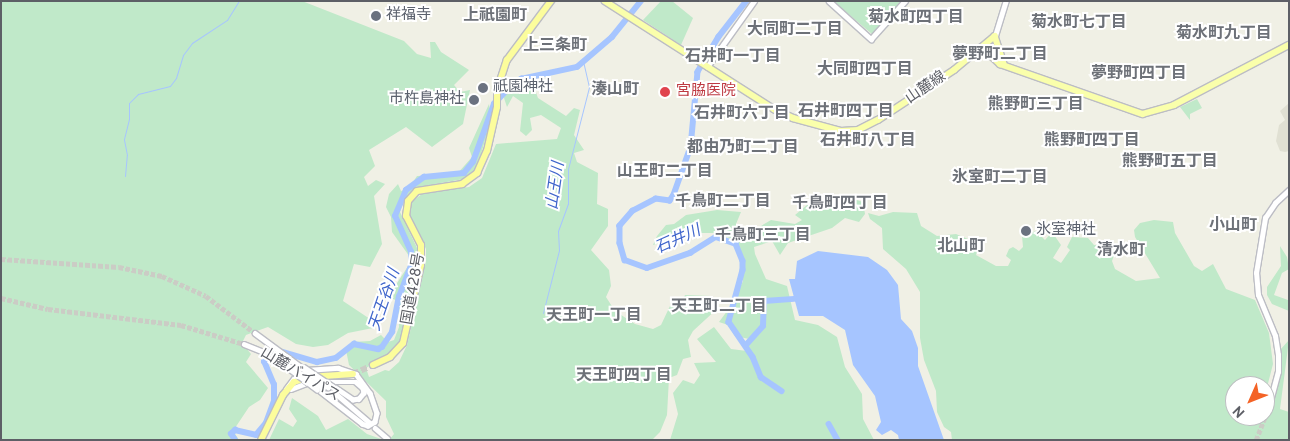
<!DOCTYPE html>
<meta charset="utf-8">
<style>
body{margin:0}
#map{position:relative;width:1290px;height:441px;overflow:hidden;background:#f0f0e5;font-family:Overpass,"Noto Sans JP",sans-serif}
div>[style]{position:absolute}
[style*='--x']{left:calc(var(--x)*1px);top:calc(var(--y)*1px);width:calc(var(--w)*1px);rotate:calc(var(--a)*1deg)}
.education>*{inset:0;background:#e0e0d3}
.green>*{inset:0;background:#c0e9c9}
.water>*{inset:0;background:#a6c5ff}
.stream>*{height:1px;margin:-0.5px;padding:0 0.5px;transform-origin:0.5px;border-radius:0.5px;background:#a6c5ff}
.river>*{height:5.5px;margin:-2.75px;padding:0 2.75px;transform-origin:2.75px;border-radius:2.75px;background:#a6c5ff}
.tertiary-tunnel>*{height:4.5px;margin-top:-2.25px;transform-origin:0;background:repeating-linear-gradient(90deg,#cbccc5 0 4.5px,transparent 0 6.5px)}
.trunk-tunnel>*{height:6px;margin-top:-3px;transform-origin:0;background:repeating-linear-gradient(90deg,#cbccc5 0 6px,transparent 0 9px)}
.roads{filter:drop-shadow(1px 0 #bcbdc4) drop-shadow(-1px 0 #bcbdc4) drop-shadow(0 1px #bcbdc4) drop-shadow(0 -1px #bcbdc4)}
.tertiary>*{height:4.5px;margin:-2.25px;padding:0 2.25px;transform-origin:2.25px;border-radius:2.25px;background:#fff}
.primary>*{height:5.5px;margin:-2.75px;padding:0 2.75px;transform-origin:2.75px;border-radius:2.75px;background:#faffab}
.trunk>*{height:6px;margin:-3px;padding:0 3px;transform-origin:3px;border-radius:3px;background:#fcfd9c}
.bridges{filter:drop-shadow(1px 0 #bcbdc4) drop-shadow(-1px 0 #bcbdc4) drop-shadow(0 1px #bcbdc4) drop-shadow(0 -1px #bcbdc4)}
.tertiary-bridge>*{height:4.5px;margin:-2.25px;padding:0 2.25px;transform-origin:2.25px;border-radius:2.25px;background:#fff}
.dots>*{width:14px;height:14px;translate:-50% -50%;box-sizing:border-box;border:2px solid #fff;border-radius:50%}
span{translate:-50% -50%;white-space:nowrap;text-align:center;line-height:1.15;-webkit-text-stroke:4px #fff;paint-order:stroke}
.worship-label{font-size:15px;color:#5b616d}
.left{translate:0 -50%;text-align:left}
.right{translate:-100% -50%;text-align:right}
.street-label{font-size:15px;color:#5d5f66}
.health-label{font-size:15px;color:#be3a42}
.neighbourhood-label{font-size:16px;color:#6d7178;font-weight:700}
.water-label{font-size:16px;color:#3f65cb;font-style:italic}
.frame{position:absolute;inset:0;border:2px solid #5d5f66;pointer-events:none}
.north{position:absolute;left:1225px;top:376px;width:50px;height:50px;box-sizing:border-box;background:#fff;border:1px solid #bebfc2;border-radius:50%;rotate:226deg;font-size:14px;font-weight:700;line-height:20px;text-align:center;color:#5d5f66}
.north::after{content:'';display:block;margin:auto;width:18px;height:22px;background:#f46326;clip-path:polygon(50% 0,100% 100%,50% 72%,0 100%)}
</style>
<div id="map">
<div class="education">
<div style="clip-path:polygon(1289px 103px,1289px 151px,1285px 152px,1280px 151px,1276px 141px,1279px 125px,1285px 120px,1280px 111px)"></div>
</div>
<div class="green">
<div style="clip-path:polygon(1px 1px,302px 1px,404px 41px,417px 54px,431px 58px,430px 42px,435px 42px,441px 52px,469px 70px,454px 85px,460px 92px,470px 90px,463px 124px,432px 147px,406px 127px,369px 150px,375px 166px,364px 177px,368px 186px,376px 180px,385px 184px,374px 196px,382px 244px,370px 267px,354px 264px,343px 301px,373px 321px,373px 328px,348px 333px,328px 345px,313px 347px,296px 344px,268px 327px,246px 335px,242px 343px,251px 354px,246px 362px,268px 388px,260px 400px,249px 407px,233px 431px,239px 440px,1px 440px)"></div>
<div style="clip-path:polygon(661px 1px,672px 1px,693px 18px,681px 45px,643px 20px)"></div>
<div style="clip-path:polygon(833px 1px,901px 1px,872px 34px)"></div>
<div style="clip-path:polygon(512px 87px,528px 92px,534px 87px,538px 98px,566px 116px,574px 108px,580px 110px,574px 135px,584px 150px,574px 153px,577px 162px,598px 173px,597px 204px,608px 209px,608px 226px,591px 250px,609px 270px,611px 286px,606px 297px,615px 311px,635px 324px,653px 329px,661px 325px,670px 306px,681px 304px,685px 295px,711px 296px,718px 308px,693px 331px,688px 340px,691px 357px,683px 359px,677px 375px,669px 378px,667px 415px,660px 432px,652px 440px,389px 440px,394px 434px,386px 417px,386px 401px,349px 365px,346px 350px,352px 342px,370px 341px,381px 335px,388px 342px,394px 340px,399px 327px,398px 301px,388px 297px,412px 260px,392px 232px,391px 217px,386px 207px,389px 194px,398px 184px,401px 191px,409px 188px,417px 176px,457px 174px,472px 157px,469px 148px,489px 104px,491px 120px,477px 168px,471px 174px,464px 179px,418px 187px,404px 200px,400px 212px,418px 250px,419px 260px,405px 334px,393px 352px,366px 368px,369px 377px,385px 370px,389px 371px,399px 362px,407px 345px,426px 261px,426px 249px,410px 217px,411px 202px,422px 194px,469px 187px,482px 178px,496px 144px,557px 139px,561px 128px,541px 115px,530px 118px,532px 130px,526px 136px,520px 131px,523px 103px,513px 96px,507px 107px,504px 98px,506px 90px)"></div>
<div style="clip-path:polygon(1197px 99px,1202px 108px,1190px 114px,1190px 120px,1180px 107px)"></div>
<div style="clip-path:polygon(844px 196px,863px 202px,865px 214px,859px 222px,845px 218px,832px 228px,788px 243px,780px 255px,772px 241px,754px 247px,755px 254px,766px 279px,787px 286px,795px 320px,818px 325px,837px 337px,845px 367px,862px 394px,863px 419px,874px 440px,670px 440px,678px 414px,673px 393px,683px 380px,694px 384px,700px 375px,694px 363px,716px 362px,697px 339px,714px 327px,731px 349px,747px 351px,749px 339px,735px 336px,728px 325px,719px 322px,733px 303px,743px 281px,740px 248px,730px 238px,714px 233px,695px 233px,653px 245px,657px 236px,666px 225px,674px 224px,686px 215px,717px 210px,741px 212px,736px 224px,749px 233px,771px 220px,795px 224px,802px 220px,795px 215px,807px 205px)"></div>
<div style="clip-path:polygon(893px 212px,917px 213px,921px 226px,937px 236px,956px 234px,980px 244px,976px 255px,996px 266px,1008px 266px,1011px 260px,1006px 256px,1009px 249px,1013px 247px,1019px 251px,1023px 247px,1022px 236px,1036px 231px,1045px 240px,1052px 232px,1061px 245px,1053px 258px,1061px 263px,1070px 250px,1067px 247px,1072px 237px,1088px 238px,1094px 245px,1117px 247px,1112px 261px,1115px 269px,1136px 281px,1160px 278px,1135px 237px,1134px 230px,1140px 223px,1154px 220px,1173px 222px,1175px 233px,1194px 266px,1202px 271px,1213px 264px,1226px 289px,1255px 300px,1269px 333px,1273px 364px,1265px 395px,1265px 386px,1235px 386px,1235px 416px,1265px 416px,1265px 405px,1271px 407px,1280px 374px,1280px 350px,1289px 340px,1280px 409px,1289px 412px,1289px 440px,952px 440px,951px 432px,944px 427px,937px 412px,936px 391px,924px 360px,920px 338px,920px 292px,906px 269px,883px 249px,882px 228px,870px 219px,868px 213px,879px 216px)"></div>
<div style="clip-path:polygon(1280px 246px,1287px 257px,1289px 269px,1282px 273px,1274px 295px,1288px 300px,1289px 293px,1289px 311px,1272px 304px,1267px 295px,1267px 287px,1281px 266px)"></div>
<div style="clip-path:polygon(292px 398px,318px 416px,326px 430px,348px 419px,367px 434px,384px 440px,269px 440px,279px 419px,293px 427px,297px 421px,289px 409px)"></div>
</div>
<div class="water">
<div style="clip-path:polygon(818px 251px,868px 257px,887px 270px,898px 285px,901px 319px,912px 331px,918px 348px,918px 366px,944px 440px,899px 440px,898px 435px,891px 430px,882px 435px,876px 430px,881px 422px,875px 396px,853px 365px,845px 330px,823px 316px,799px 316px,789px 279px,795px 279px,797px 261px)"></div>
</div>
<div class="stream">
<div style="--x:125;--y:176;--w:21;--a:-85"></div>
<div style="--x:127;--y:155;--w:16;--a:-101"></div>
<div style="--x:124;--y:139;--w:21;--a:-76"></div>
<div style="--x:129;--y:119;--w:16;--a:-90"></div>
<div style="--x:129;--y:103;--w:13;--a:-45"></div>
<div style="--x:138;--y:94;--w:33;--a:-14"></div>
<div style="--x:170;--y:86;--w:10;--a:-53"></div>
<div style="--x:176;--y:78;--w:24;--a:-73"></div>
<div style="--x:183;--y:55;--w:15;--a:-53"></div>
<div style="--x:192;--y:43;--w:42;--a:-33.3"></div>
<div style="--x:227;--y:20;--w:22;--a:-58"></div>
<div style="--x:543;--y:313;--w:65;--a:-75.7"></div>
<div style="--x:559;--y:250;--w:19;--a:-93"></div>
<div style="--x:558;--y:231;--w:29;--a:-70"></div>
<div style="--x:568;--y:204;--w:35;--a:-90"></div>
<div style="--x:568;--y:169;--w:85;--a:-75.6"></div>
<div style="--x:589;--y:87;--w:26;--a:-103"></div>
</div>
<div class="river">
<div style="--x:747;--y:1;--w:46;--a:127.9"></div>
<div style="--x:719;--y:37;--w:41;--a:121"></div>
<div style="--x:698;--y:72;--w:75;--a:95.3"></div>
<div style="--x:691;--y:147;--w:51;--a:109.5"></div>
<div style="--x:674;--y:195;--w:7;--a:124"></div>
<div style="--x:670;--y:201;--w:14;--a:-172"></div>
<div style="--x:656;--y:199;--w:26;--a:152"></div>
<div style="--x:633;--y:211;--w:20;--a:131"></div>
<div style="--x:620;--y:226;--w:17;--a:90"></div>
<div style="--x:620;--y:243;--w:18;--a:74"></div>
<div style="--x:625;--y:260;--w:23;--a:20"></div>
<div style="--x:647;--y:268;--w:46;--a:-19.2"></div>
<div style="--x:690;--y:253;--w:31;--a:-32"></div>
<div style="--x:716;--y:237;--w:21;--a:19"></div>
<div style="--x:736;--y:244;--w:18;--a:68"></div>
<div style="--x:743;--y:261;--w:9;--a:90"></div>
<div style="--x:743;--y:270;--w:54;--a:105.1"></div>
<div style="--x:729;--y:322;--w:42;--a:55.6"></div>
<div style="--x:753;--y:357;--w:22;--a:68"></div>
<div style="--x:761;--y:377;--w:25;--a:34"></div>
<div style="--x:746;--y:345;--w:25;--a:-48"></div>
<div style="--x:763;--y:326;--w:25;--a:-88"></div>
<div style="--x:764;--y:301;--w:30;--a:-4"></div>
<div style="--x:829;--y:424;--w:18;--a:61"></div>
<div style="--x:235;--y:440;--w:7;--a:-124"></div>
<div style="--x:231;--y:434;--w:6;--a:-45"></div>
<div style="--x:235;--y:430;--w:22;--a:13"></div>
<div style="--x:256;--y:435;--w:16;--a:-50"></div>
<div style="--x:266;--y:423;--w:23;--a:-70"></div>
<div style="--x:274;--y:401;--w:16;--a:-90"></div>
<div style="--x:274;--y:385;--w:25;--a:-113"></div>
<div style="--x:264;--y:362;--w:15;--a:-70"></div>
<div style="--x:269;--y:348;--w:50;--a:16.3"></div>
<div style="--x:317;--y:362;--w:19;--a:-12"></div>
<div style="--x:336;--y:358;--w:23;--a:-38"></div>
<div style="--x:354;--y:344;--w:25;--a:12"></div>
<div style="--x:378;--y:349;--w:4;--a:-27"></div>
<div style="--x:382;--y:347;--w:18;--a:-56"></div>
<div style="--x:392;--y:332;--w:36;--a:-79"></div>
<div style="--x:399;--y:297;--w:36;--a:-69"></div>
<div style="--x:412;--y:263;--w:11;--a:-95"></div>
<div style="--x:411;--y:252;--w:39;--a:-114"></div>
<div style="--x:395;--y:216;--w:28;--a:-67"></div>
<div style="--x:406;--y:190;--w:22;--a:-36"></div>
<div style="--x:424;--y:177;--w:40;--a:-5.7"></div>
<div style="--x:464;--y:173;--w:14;--a:-51"></div>
<div style="--x:473;--y:162;--w:62;--a:-70.1"></div>
<div style="--x:494;--y:104;--w:23;--a:-47"></div>
<div style="--x:510;--y:87;--w:14;--a:-36"></div>
<div style="--x:521;--y:79;--w:57;--a:-12.1"></div>
<div style="--x:577;--y:67;--w:46;--a:-40.6"></div>
<div style="--x:612;--y:37;--w:46;--a:-51.1"></div>
</div>
<div class="tertiary-tunnel">
<div style="--x:1;--y:259;--w:118;--a:3.9"></div>
<div style="--x:119;--y:267;--w:44;--a:11.8"></div>
<div style="--x:162;--y:276;--w:48;--a:24.4"></div>
<div style="--x:206;--y:296;--w:61;--a:37.1"></div>
<div style="--x:1;--y:298;--w:48;--a:13.2"></div>
<div style="--x:48;--y:309;--w:134;--a:6.9"></div>
<div style="--x:181;--y:325;--w:66;--a:16.8"></div>
<div style="--x:1265;--y:415;--w:11;--a:-68"></div>
<div style="--x:1256;--y:440;--w:26;--a:-69"></div>
</div>
<div class="trunk-tunnel">
<div style="--x:353;--y:374;--w:22;--a:-24"></div>
</div>
<div class="roads">
<div class="tertiary">
<div style="--x:829;--y:1;--w:57;--a:42.1"></div>
<div style="--x:871;--y:39;--w:51;--a:-48.2"></div>
<div style="--x:995;--y:36;--w:37;--a:-73"></div>
<div style="--x:707;--y:67;--w:81;--a:-54.5"></div>
<div style="--x:244;--y:344;--w:31;--a:22"></div>
<div style="--x:306;--y:370;--w:32;--a:-4"></div>
<div style="--x:338;--y:368;--w:19;--a:18"></div>
<div style="--x:356;--y:374;--w:24;--a:54"></div>
<div style="--x:370;--y:393;--w:21;--a:71"></div>
<div style="--x:377;--y:413;--w:9;--a:103"></div>
<div style="--x:375;--y:422;--w:8;--a:150"></div>
<div style="--x:368;--y:426;--w:6;--a:-162"></div>
<div style="--x:362;--y:424;--w:57;--a:-142.1"></div>
<div style="--x:325;--y:382;--w:31;--a:0"></div>
<div style="--x:356;--y:382;--w:9;--a:41"></div>
<div style="--x:363;--y:388;--w:5;--a:79"></div>
<div style="--x:364;--y:393;--w:8;--a:130"></div>
<div style="--x:359;--y:399;--w:6;--a:171"></div>
<div style="--x:353;--y:400;--w:25;--a:-146"></div>
<div style="--x:328;--y:387;--w:54;--a:40.5"></div>
<div style="--x:286;--y:389;--w:21;--a:-53"></div>
<div style="--x:291;--y:389;--w:19;--a:-21"></div>
<div style="--x:1269;--y:405;--w:34;--a:-75"></div>
<div style="--x:1278;--y:372;--w:17;--a:-90"></div>
<div style="--x:1278;--y:355;--w:19;--a:-99"></div>
<div style="--x:1275;--y:336;--w:44;--a:-112.5"></div>
<div style="--x:1258;--y:295;--w:22;--a:-95"></div>
<div style="--x:1256;--y:273;--w:56;--a:-80.7"></div>
<div style="--x:1265;--y:218;--w:18;--a:-56"></div>
<div style="--x:1275;--y:203;--w:19;--a:-43"></div>
<div style="--x:375;--y:428;--w:16;--a:40"></div>
</div>
<div class="primary">
<div style="--x:605;--y:1;--w:201;--a:32.6"></div>
<div style="--x:774;--y:109;--w:21;--a:25"></div>
<div style="--x:793;--y:118;--w:50;--a:15.2"></div>
<div style="--x:841;--y:131;--w:17;--a:-3"></div>
<div style="--x:858;--y:130;--w:22;--a:-27"></div>
<div style="--x:878;--y:120;--w:91;--a:-33.3"></div>
<div style="--x:954;--y:70;--w:53;--a:-39.7"></div>
<div style="--x:995;--y:36;--w:29;--a:72"></div>
<div style="--x:982;--y:47;--w:25;--a:43"></div>
<div style="--x:1000;--y:64;--w:151;--a:19.3"></div>
<div style="--x:1143;--y:114;--w:32;--a:-16"></div>
<div style="--x:1174;--y:105;--w:130;--a:-27.6"></div>
</div>
<div class="trunk">
<div style="--x:373;--y:365;--w:19;--a:-25"></div>
<div style="--x:390;--y:357;--w:19;--a:-47"></div>
<div style="--x:403;--y:343;--w:80;--a:-77"></div>
<div style="--x:421;--y:265;--w:20;--a:-90"></div>
<div style="--x:421;--y:245;--w:33;--a:-117"></div>
<div style="--x:406;--y:216;--w:15;--a:-82"></div>
<div style="--x:408;--y:201;--w:13;--a:-48"></div>
<div style="--x:417;--y:191;--w:46;--a:-8.8"></div>
<div style="--x:462;--y:184;--w:19;--a:-36"></div>
<div style="--x:477;--y:173;--w:24;--a:-66"></div>
<div style="--x:487;--y:151;--w:45;--a:-77.2"></div>
<div style="--x:497;--y:107;--w:17;--a:-90"></div>
<div style="--x:497;--y:90;--w:32;--a:-72"></div>
<div style="--x:507;--y:60;--w:74;--a:-53.3"></div>
<div style="--x:261;--y:440;--w:50;--a:-63.9"></div>
<div style="--x:283;--y:395;--w:17;--a:-50"></div>
<div style="--x:294;--y:382;--w:16;--a:-18"></div>
<div style="--x:309;--y:377;--w:44;--a:-3.9"></div>
</div>
</div>
<div class="bridges">
<div class="tertiary-bridge">
<div style="--x:255;--y:333;--w:91;--a:36.5"></div>
<div style="--x:273;--y:356;--w:59;--a:32.6"></div>
<div style="--x:304;--y:367;--w:34;--a:34"></div>
<div style="--x:290;--y:369;--w:34;--a:37"></div>
</div>
</div>
<div class="dots">
<div style="left:376px;top:16px;background:#6b7280"></div>
<div style="left:483px;top:88px;background:#6b7280"></div>
<div style="left:665px;top:92px;background:#e0444e"></div>
<div style="left:474px;top:100px;background:#6b7280"></div>
<div style="left:1026px;top:231px;background:#6b7280"></div>
</div>
<div class="worship-label">
<span class="left" style="left:386px;top:16px">祥福寺</span>
<span class="left" style="left:493px;top:88px">祇園神社</span>
<span class="right" style="left:464px;top:100px">市杵島神社</span>
<span class="left" style="left:1036px;top:231px">氷室神社</span>
</div>
<div class="street-label">
<span style="left:926px;top:88px;rotate:-34deg">山麓線</span>
<span style="left:414px;top:289px;rotate:-80deg">国道428号</span>
<span style="left:300px;top:375px;rotate:31deg">山麓バイパス</span>
</div>
<div class="health-label">
<span class="left" style="left:676px;top:92px">宮脇医院</span>
</div>
<div class="neighbourhood-label">
<span style="left:495px;top:16px">上祇園町</span>
<span style="left:916px;top:18px">菊水町四丁目</span>
<span style="left:1079px;top:23px">菊水町七丁目</span>
<span style="left:795px;top:30px">大同町二丁目</span>
<span style="left:1224px;top:34px">菊水町九丁目</span>
<span style="left:555px;top:46px">上三条町</span>
<span style="left:1000px;top:55px">夢野町二丁目</span>
<span style="left:733px;top:57px">石井町一丁目</span>
<span style="left:865px;top:70px">大同町四丁目</span>
<span style="left:1139px;top:74px">夢野町四丁目</span>
<span style="left:615px;top:90px">湊山町</span>
<span style="left:1036px;top:105px">熊野町三丁目</span>
<span style="left:846px;top:112px">石井町四丁目</span>
<span style="left:742px;top:114px">石井町六丁目</span>
<span style="left:868px;top:141px">石井町八丁目</span>
<span style="left:1092px;top:141px">熊野町四丁目</span>
<span style="left:743px;top:148px">都由乃町二丁目</span>
<span style="left:1170px;top:162px">熊野町五丁目</span>
<span style="left:665px;top:172px">山王町二丁目</span>
<span style="left:1000px;top:178px">氷室町二丁目</span>
<span style="left:723px;top:202px">千鳥町二丁目</span>
<span style="left:840px;top:204px">千鳥町四丁目</span>
<span style="left:1233px;top:226px">小山町</span>
<span style="left:763px;top:236px">千鳥町三丁目</span>
<span style="left:961px;top:247px">北山町</span>
<span style="left:1121px;top:251px">清水町</span>
<span style="left:719px;top:307px">天王町二丁目</span>
<span style="left:594px;top:316px">天王町一丁目</span>
<span style="left:624px;top:376px">天王町四丁目</span>
</div>
<div class="water-label">
<span style="left:556px;top:186px;rotate:-82deg">山王川</span>
<span style="left:678px;top:240px;rotate:-24deg">石井川</span>
<span style="left:385px;top:300px;rotate:-71deg">天王谷川</span>
</div>
<div class="frame"></div>
<div class="north">N</div>
</div>
